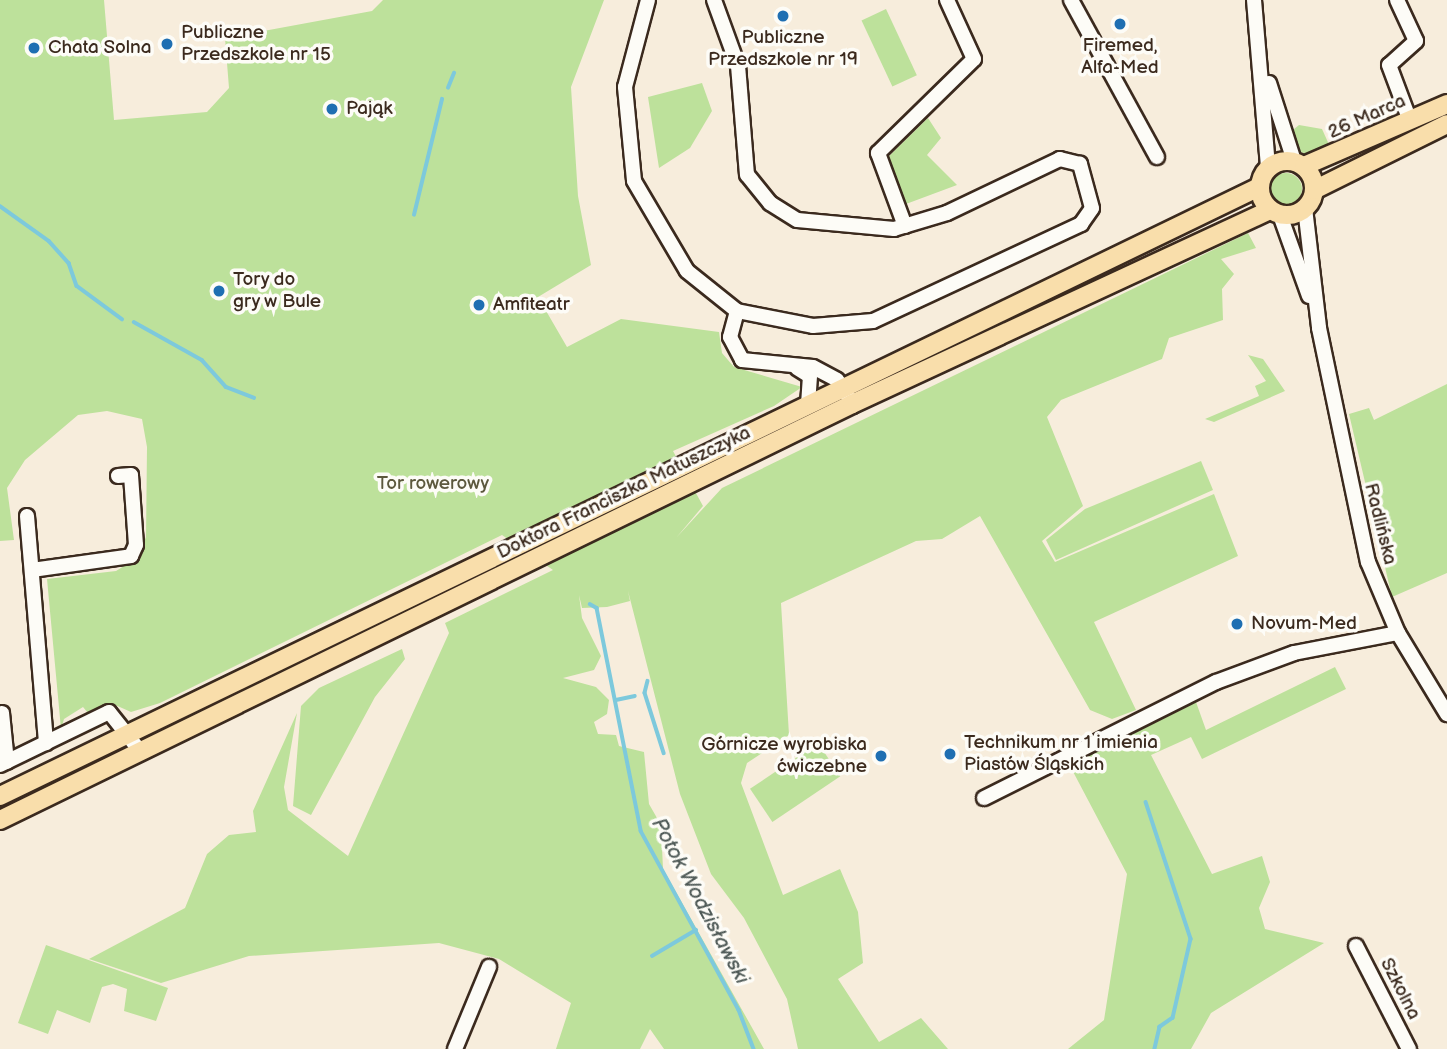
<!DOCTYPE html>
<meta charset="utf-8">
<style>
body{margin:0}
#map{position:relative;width:1447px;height:1049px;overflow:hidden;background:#f7eddc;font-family:"Balsamiq Sans",sans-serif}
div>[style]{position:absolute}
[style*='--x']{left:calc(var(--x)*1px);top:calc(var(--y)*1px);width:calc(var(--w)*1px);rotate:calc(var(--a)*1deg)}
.green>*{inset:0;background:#bde19b;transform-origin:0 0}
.round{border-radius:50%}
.stream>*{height:3.5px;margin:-1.75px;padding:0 1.75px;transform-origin:1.75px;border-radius:1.75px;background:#7dc9dc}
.roads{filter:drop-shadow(2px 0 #3b2a1e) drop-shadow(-2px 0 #3b2a1e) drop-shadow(0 2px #3b2a1e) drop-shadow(0 -2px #3b2a1e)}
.minor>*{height:14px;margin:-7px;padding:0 7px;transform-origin:7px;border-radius:7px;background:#fdfcf7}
.major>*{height:18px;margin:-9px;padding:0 9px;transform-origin:9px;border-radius:9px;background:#f9deab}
.major>.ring{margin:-9px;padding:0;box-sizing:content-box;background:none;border:18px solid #f9deab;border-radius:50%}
.dots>*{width:19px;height:19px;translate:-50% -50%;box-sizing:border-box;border:4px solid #fdfcf7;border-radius:50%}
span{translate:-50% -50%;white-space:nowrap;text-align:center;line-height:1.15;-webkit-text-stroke:7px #fdfcf7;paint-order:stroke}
.poi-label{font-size:19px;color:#3b2a1e}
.left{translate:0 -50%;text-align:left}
.right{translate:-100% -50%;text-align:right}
.street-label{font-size:19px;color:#3b2a1e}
.park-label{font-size:19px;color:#5c583d}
.water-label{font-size:21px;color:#4f5a57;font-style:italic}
</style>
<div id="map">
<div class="green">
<div style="clip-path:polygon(0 0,104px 0,114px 120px,207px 112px,229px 88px,225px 38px,372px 11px,383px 0,604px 0,571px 87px,578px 196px,591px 265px,538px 297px,567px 347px,621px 319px,719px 332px,722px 353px,734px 367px,802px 387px,774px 406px,673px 451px,703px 506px,676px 538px,722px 488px,1248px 233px,1256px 248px,1221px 259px,1234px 274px,1222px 289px,1223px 320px,1169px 338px,1162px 359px,1061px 400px,1047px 417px,1083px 506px,1042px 541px,1055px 562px,1214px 494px,1238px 556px,1094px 622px,1136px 710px,1112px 719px,1090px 710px,980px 516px,942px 539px,916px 541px,781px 603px,789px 735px,747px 763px,741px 783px,783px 895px,840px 869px,858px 912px,863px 963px,838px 979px,879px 1042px,921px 1018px,948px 1049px,798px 1049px,787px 999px,744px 918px,711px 874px,680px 794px,628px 591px,630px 601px,607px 607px,582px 608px,579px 595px,582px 618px,601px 656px,594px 670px,563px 678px,596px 687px,609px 700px,607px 714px,594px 722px,598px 734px,616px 735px,619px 746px,644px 752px,649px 804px,661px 825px,663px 869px,764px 1049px,664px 1049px,650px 1029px,640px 1049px,556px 1049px,571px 1003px,499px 959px,439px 943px,249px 956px,161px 983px,89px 959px,185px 908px,207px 854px,229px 835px,256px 832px,253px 811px,297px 713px,284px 787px,288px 810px,348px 856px,449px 633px,445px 623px,553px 570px,502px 535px,160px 703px,131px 712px,113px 704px,88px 713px,83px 707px,64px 719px,61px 729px,47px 579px,116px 571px,137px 558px,146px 537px,147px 447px,142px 419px,107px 411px,78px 415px,25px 460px,7px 488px,14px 540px,0 541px)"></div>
<div style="left:886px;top:9px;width:73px;height:27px;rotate:65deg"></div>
<div style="clip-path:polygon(702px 83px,712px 111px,690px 148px,659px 168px,648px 97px)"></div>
<div style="clip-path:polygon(928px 118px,941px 138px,927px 155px,957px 185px,906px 204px,886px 159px)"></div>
<div style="clip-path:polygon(1299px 125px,1322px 129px,1331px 149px,1307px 155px,1294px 148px,1288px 134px)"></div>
<div class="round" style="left:1270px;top:173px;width:32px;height:32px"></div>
<div style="clip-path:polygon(1248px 355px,1263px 359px,1285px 391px,1214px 422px,1205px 419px,1259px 396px,1255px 386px,1266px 381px)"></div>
<div style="clip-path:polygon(1447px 384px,1447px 573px,1392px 597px,1349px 414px,1369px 408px,1374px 420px)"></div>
<div style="clip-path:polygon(1201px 461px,1213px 490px,1056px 560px,1046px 540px,1085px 509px)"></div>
<div style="clip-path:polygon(402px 649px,405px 659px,375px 697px,311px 815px,293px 806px,301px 706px,319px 688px)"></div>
<div style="clip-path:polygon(1335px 667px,1346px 689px,1202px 759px,1191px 737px,1151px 755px,1212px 874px,1262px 856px,1270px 882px,1259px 908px,1265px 929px,1324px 943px,1211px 1013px,1191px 1049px,1068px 1049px,1104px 1020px,1127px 874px,1069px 764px,1196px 702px,1206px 730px)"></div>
<div style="left:818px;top:743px;width:40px;height:82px;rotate:56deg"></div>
<div style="clip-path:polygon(46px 945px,168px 988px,156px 1021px,124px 1011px,127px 989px,113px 984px,102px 987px,90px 1023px,57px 1010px,48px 1034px,18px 1023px)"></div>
</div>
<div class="stream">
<div style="--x:448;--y:88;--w:16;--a:-68"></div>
<div style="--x:0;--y:206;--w:60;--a:35.5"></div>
<div style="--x:49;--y:241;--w:30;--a:48"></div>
<div style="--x:69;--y:263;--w:24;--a:71"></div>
<div style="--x:77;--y:286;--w:56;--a:36.3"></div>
<div style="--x:414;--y:215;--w:119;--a:-76.4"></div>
<div style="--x:134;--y:322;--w:78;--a:29.2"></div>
<div style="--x:202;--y:360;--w:36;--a:48"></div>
<div style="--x:226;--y:387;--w:30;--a:21"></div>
<div style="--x:590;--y:604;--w:8;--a:30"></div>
<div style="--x:597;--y:608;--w:227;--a:78.8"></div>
<div style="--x:641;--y:831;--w:204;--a:61.3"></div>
<div style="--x:739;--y:1010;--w:42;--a:69"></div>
<div style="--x:648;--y:681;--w:12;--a:104"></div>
<div style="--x:645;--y:693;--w:63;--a:72.4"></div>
<div style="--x:616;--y:700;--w:19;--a:-12"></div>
<div style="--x:1146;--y:802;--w:144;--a:71.8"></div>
<div style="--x:1191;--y:939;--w:81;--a:102.8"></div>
<div style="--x:1173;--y:1018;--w:16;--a:145"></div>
<div style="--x:1160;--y:1027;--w:23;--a:103"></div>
<div style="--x:652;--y:956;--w:51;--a:-30.6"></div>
</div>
<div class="roads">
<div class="minor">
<div style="--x:648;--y:0;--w:90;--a:104.8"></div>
<div style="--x:625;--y:87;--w:94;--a:84.5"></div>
<div style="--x:634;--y:181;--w:104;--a:59.5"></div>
<div style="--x:687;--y:271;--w:64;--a:38.7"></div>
<div style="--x:737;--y:311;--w:77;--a:11.2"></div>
<div style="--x:813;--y:326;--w:60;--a:-4.8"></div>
<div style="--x:873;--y:321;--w:230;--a:-25"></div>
<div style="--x:1081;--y:224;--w:19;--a:-55"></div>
<div style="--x:1092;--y:208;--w:46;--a:-105.3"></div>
<div style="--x:1080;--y:164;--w:21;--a:-166"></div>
<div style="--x:1060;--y:159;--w:125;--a:154.5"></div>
<div style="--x:947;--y:213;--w:55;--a:163.2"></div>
<div style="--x:894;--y:229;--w:97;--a:-174.7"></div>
<div style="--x:797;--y:220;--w:32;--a:-148"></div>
<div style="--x:770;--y:203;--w:36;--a:-129"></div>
<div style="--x:747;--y:175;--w:109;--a:-94.7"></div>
<div style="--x:738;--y:66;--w:70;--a:-110"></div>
<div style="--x:1071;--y:0;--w:179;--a:61.3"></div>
<div style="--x:1254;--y:0;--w:169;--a:85.2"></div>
<div style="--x:1397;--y:0;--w:45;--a:65.1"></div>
<div style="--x:1416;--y:41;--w:36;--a:138"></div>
<div style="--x:1389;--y:65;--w:60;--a:69.4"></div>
<div style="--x:1269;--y:83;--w:82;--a:72.2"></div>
<div style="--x:1305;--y:208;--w:121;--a:83.3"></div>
<div style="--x:1319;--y:328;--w:239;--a:78.2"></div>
<div style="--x:1368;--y:562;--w:77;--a:67.1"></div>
<div style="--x:1398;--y:633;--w:95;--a:58.8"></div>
<div style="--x:1280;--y:215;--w:86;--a:70.3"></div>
<div style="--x:905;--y:226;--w:78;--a:-110.3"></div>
<div style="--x:878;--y:153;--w:134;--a:-44.4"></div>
<div style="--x:974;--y:59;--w:65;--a:-114.6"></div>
<div style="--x:737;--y:311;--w:27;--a:105"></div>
<div style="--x:730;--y:337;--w:26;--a:62"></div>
<div style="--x:742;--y:360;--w:71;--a:5.6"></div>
<div style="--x:813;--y:367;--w:27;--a:28"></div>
<div style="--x:837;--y:380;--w:18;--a:56"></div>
<div style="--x:797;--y:368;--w:15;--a:32"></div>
<div style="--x:810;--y:376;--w:27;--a:94"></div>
<div style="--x:27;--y:516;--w:228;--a:85.2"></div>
<div style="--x:32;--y:570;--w:100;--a:-8"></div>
<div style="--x:131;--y:556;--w:12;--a:-66"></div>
<div style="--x:136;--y:545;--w:70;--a:-94.1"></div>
<div style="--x:131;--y:475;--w:13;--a:176"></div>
<div style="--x:2;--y:713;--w:49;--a:84.2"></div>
<div style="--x:0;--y:765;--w:121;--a:-25.9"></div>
<div style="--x:109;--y:712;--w:50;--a:51.5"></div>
<div style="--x:984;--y:798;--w:259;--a:-26.6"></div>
<div style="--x:1216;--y:682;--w:83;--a:-20.4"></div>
<div style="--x:1294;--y:653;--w:106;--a:-10.9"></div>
<div style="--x:1356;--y:946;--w:116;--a:62.8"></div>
<div style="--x:455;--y:1049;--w:89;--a:-67.5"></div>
</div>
<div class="major">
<div class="ring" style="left:1260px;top:161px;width:36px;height:36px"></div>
<div style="--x:1304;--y:166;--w:156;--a:-23.4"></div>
<div style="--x:1314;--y:190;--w:148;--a:-26.4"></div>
<div style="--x:0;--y:796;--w:1399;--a:-25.81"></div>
<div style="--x:0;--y:820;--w:948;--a:-26.02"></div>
<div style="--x:852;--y:404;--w:461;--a:-24.9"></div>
</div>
</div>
<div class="dots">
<div style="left:783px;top:16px;background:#1f6fb2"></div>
<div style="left:1120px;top:24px;background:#1f6fb2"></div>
<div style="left:167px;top:44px;background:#1f6fb2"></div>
<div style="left:34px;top:48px;background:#1f6fb2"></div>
<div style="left:332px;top:109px;background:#1f6fb2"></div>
<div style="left:219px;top:291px;background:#1f6fb2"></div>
<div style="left:479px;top:305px;background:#1f6fb2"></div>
<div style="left:1237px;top:624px;background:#1f6fb2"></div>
<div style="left:950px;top:754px;background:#1f6fb2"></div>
<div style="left:881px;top:756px;background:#1f6fb2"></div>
</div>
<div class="poi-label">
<span class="left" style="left:181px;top:44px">Publiczne<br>Przedszkole nr 15</span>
<span style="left:783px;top:49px">Publiczne<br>Przedszkole nr 19</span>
<span style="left:1120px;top:57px">Firemed,<br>Alfa-Med</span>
<span class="left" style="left:48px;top:48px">Chata Solna</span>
<span class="left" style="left:346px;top:109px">Pająk</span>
<span class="left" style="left:233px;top:291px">Tory do<br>gry w Bule</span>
<span class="left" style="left:493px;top:305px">Amfiteatr</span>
<span class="left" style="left:1251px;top:624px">Novum-Med</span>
<span class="left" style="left:964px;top:754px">Technikum nr 1 imienia<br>Piastów Śląskich</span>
<span class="right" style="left:867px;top:756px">Górnicze wyrobiska<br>ćwiczebne</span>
</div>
<div class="street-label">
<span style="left:1367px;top:117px;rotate:-24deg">26 Marca</span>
<span style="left:624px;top:493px;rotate:-26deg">Doktora Franciszka Matuszczyka</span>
<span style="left:1380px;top:524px;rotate:76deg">Radlińska</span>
<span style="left:1400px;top:989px;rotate:63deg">Szkolna</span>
</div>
<div class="park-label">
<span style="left:433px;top:484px">Tor rowerowy</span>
</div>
<div class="water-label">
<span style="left:700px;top:901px;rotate:62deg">Potok Wodzisławski</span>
</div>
</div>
